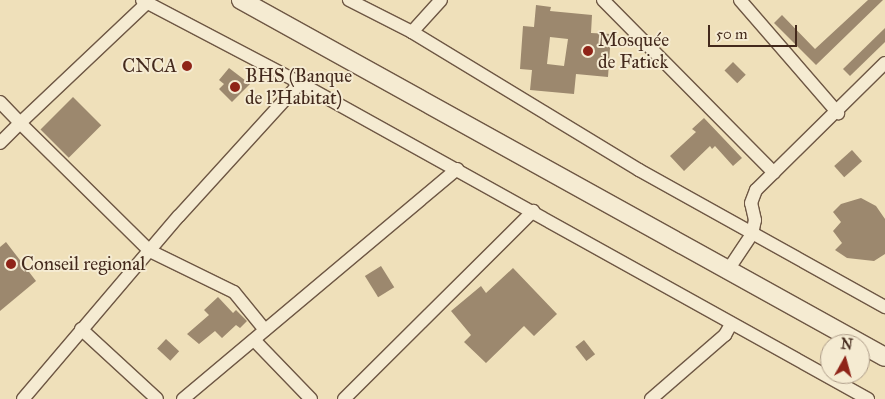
<!DOCTYPE html>
<meta charset="utf-8">
<style>
body{margin:0}
#map{position:relative;width:885px;height:399px;overflow:hidden;background:#efe0ba;font-family:"IM FELL Great Primer",serif}
div>[style]{position:absolute}
[style*='--x']{left:calc(var(--x)*1px);top:calc(var(--y)*1px);width:calc(var(--w)*1px);rotate:calc(var(--a)*1deg)}
.building>*{inset:0;background:#9c886e;transform-origin:0 0}
.roads{filter:drop-shadow(1px 0 #6e5744) drop-shadow(-1px 0 #6e5744) drop-shadow(0 1px #6e5744) drop-shadow(0 -1px #6e5744)}
.street>*{height:12px;margin:-6px;padding:0 6px;transform-origin:6px;border-radius:6px;background:#f5ebd2}
.secondary>*{height:18px;margin:-9px;padding:0 9px;transform-origin:9px;border-radius:9px;background:#f5ebd2}
.dots>*{width:14px;height:14px;translate:-50% -50%;box-sizing:border-box;border:2px solid #f5ebd2;border-radius:50%}
span{translate:-50% -50%;white-space:nowrap;text-align:center;line-height:1.15;-webkit-text-stroke:4px #f5ebd2;paint-order:stroke}
.poi-label{font-size:19px;color:#43291c}
.left{translate:0 -50%;text-align:left}
.right{translate:-100% -50%;text-align:right}
.north{position:absolute;left:820px;top:334px;width:50px;height:50px;box-sizing:border-box;background:#f5ebd2;border:1px solid #ae9d89;border-radius:50%;rotate:7deg;font-size:14px;font-weight:700;line-height:20px;text-align:center;color:#43291c}
.north::after{content:'';display:block;margin:auto;width:18px;height:22px;background:#8f2418;clip-path:polygon(50% 0,100% 100%,50% 72%,0 100%)}
.scale{position:absolute;left:708px;top:25px;width:89px;height:22px;box-sizing:border-box;border:2px solid #43291c;border-top:0;padding-left:6px;font-size:15px;line-height:18px;white-space:nowrap;color:#43291c;-webkit-text-stroke:4px #f5ebd2;paint-order:stroke}
</style>
<div id="map">
<div class="building">
<div style="clip-path:polygon(868px 0,883px 0,816px 65px,774px 23px,782px 15px,815px 49px)"></div>
<div style="clip-path:polygon(evenodd,536px 5px,551px 7px,550px 11px,592px 15px,591px 33px,611px 34px,608px 77px,576px 74px,574px 94px,530px 90px,532px 70px,520px 69px,523px 26px,534px 27px,536px 5px,550px 37px,568px 39px,564px 66px,547px 64px,550px 37px)"></div>
<div style="clip-path:polygon(885px 28px,885px 42px,850px 76px,843px 69px)"></div>
<div style="left:733px;top:62px;width:18px;height:12px;rotate:45deg"></div>
<div style="clip-path:polygon(229px 68px,250px 84px,232px 102px,219px 89px,224px 84px,219px 80px)"></div>
<div style="left:73px;top:97px;width:40px;height:46px;rotate:45deg"></div>
<div style="clip-path:polygon(704px 118px,742px 158px,733px 166px,715px 146px,712px 149px,710px 146px,684px 171px,670px 156px,696px 132px,692px 129px)"></div>
<div style="left:852px;top:150px;width:15px;height:24px;rotate:48deg"></div>
<div style="clip-path:polygon(861px 198px,876px 206px,885px 219px,885px 254px,874px 261px,847px 258px,835px 250px,842px 243px,833px 231px,841px 222px,833px 212px,841px 204px)"></div>
<div style="clip-path:polygon(6px 242px,36px 281px,0 311px,0 247px)"></div>
<div style="left:381px;top:266px;width:25px;height:19px;rotate:58deg"></div>
<div style="clip-path:polygon(513px 268px,557px 314px,534px 336px,524px 326px,486px 363px,464px 342px,471px 335px,451px 311px,481px 286px,486px 293px)"></div>
<div style="clip-path:polygon(218px 297px,233px 313px,236px 310px,247px 321px,240px 328px,236px 325px,222px 338px,215px 331px,199px 344px,187px 334px,209px 315px,204px 310px)"></div>
<div style="left:166px;top:339px;width:18px;height:13px;rotate:43deg"></div>
<div style="left:584px;top:340px;width:18px;height:11px;rotate:52deg"></div>
</div>
<div class="roads">
<div class="street">
<div style="--x:142;--y:0;--w:178;--a:27.7"></div>
<div style="--x:300;--y:83;--w:650;--a:29.09"></div>
<div style="--x:349;--y:0;--w:71;--a:26.9"></div>
<div style="--x:412;--y:32;--w:266;--a:31.3"></div>
<div style="--x:639;--y:170;--w:282;--a:29.1"></div>
<div style="--x:603;--y:0;--w:243;--a:45.3"></div>
<div style="--x:740;--y:0;--w:150;--a:49.1"></div>
<div style="--x:412;--y:32;--w:43;--a:-47.8"></div>
<div style="--x:0;--y:102;--w:29;--a:46"></div>
<div style="--x:20;--y:123;--w:175;--a:-43.4"></div>
<div style="--x:0;--y:143;--w:28;--a:-45"></div>
<div style="--x:20;--y:123;--w:182;--a:44.6"></div>
<div style="--x:150;--y:251;--w:93;--a:26"></div>
<div style="--x:234;--y:292;--w:49;--a:50.8"></div>
<div style="--x:728;--y:270;--w:43;--a:-56.3"></div>
<div style="--x:752;--y:234;--w:14;--a:-78"></div>
<div style="--x:755;--y:220;--w:17;--a:-103"></div>
<div style="--x:751;--y:203;--w:14;--a:-69"></div>
<div style="--x:756;--y:190;--w:181;--a:-44.6"></div>
<div style="--x:81;--y:329;--w:103;--a:42.6"></div>
<div style="--x:254;--y:340;--w:82;--a:46"></div>
<div style="--x:23;--y:399;--w:240;--a:-49.6"></div>
<div style="--x:179;--y:216;--w:180;--a:-47.7"></div>
<div style="--x:183;--y:399;--w:358;--a:-40"></div>
<div style="--x:344;--y:399;--w:267;--a:-44.8"></div>
<div style="--x:651;--y:399;--w:98;--a:-40.9"></div>
<div style="--x:725;--y:335;--w:13;--a:-61"></div>
</div>
<div class="secondary">
<div style="--x:241;--y:0;--w:736;--a:29"></div>
</div>
</div>
<div class="dots">
<div style="left:588px;top:51px;background:#8f2418"></div>
<div style="left:187px;top:66px;background:#8f2418"></div>
<div style="left:235px;top:87px;background:#8f2418"></div>
<div style="left:11px;top:264px;background:#8f2418"></div>
</div>
<div class="poi-label">
<span class="left" style="left:598px;top:51px">Mosquée<br>de Fatick</span>
<span class="right" style="left:177px;top:66px">CNCA</span>
<span class="left" style="left:245px;top:87px">BHS (Banque<br>de l'Habitat)</span>
<span class="left" style="left:21px;top:264px">Conseil regional</span>
</div>
<div class="north">N</div>
<div class="scale">50 m</div>
</div>
